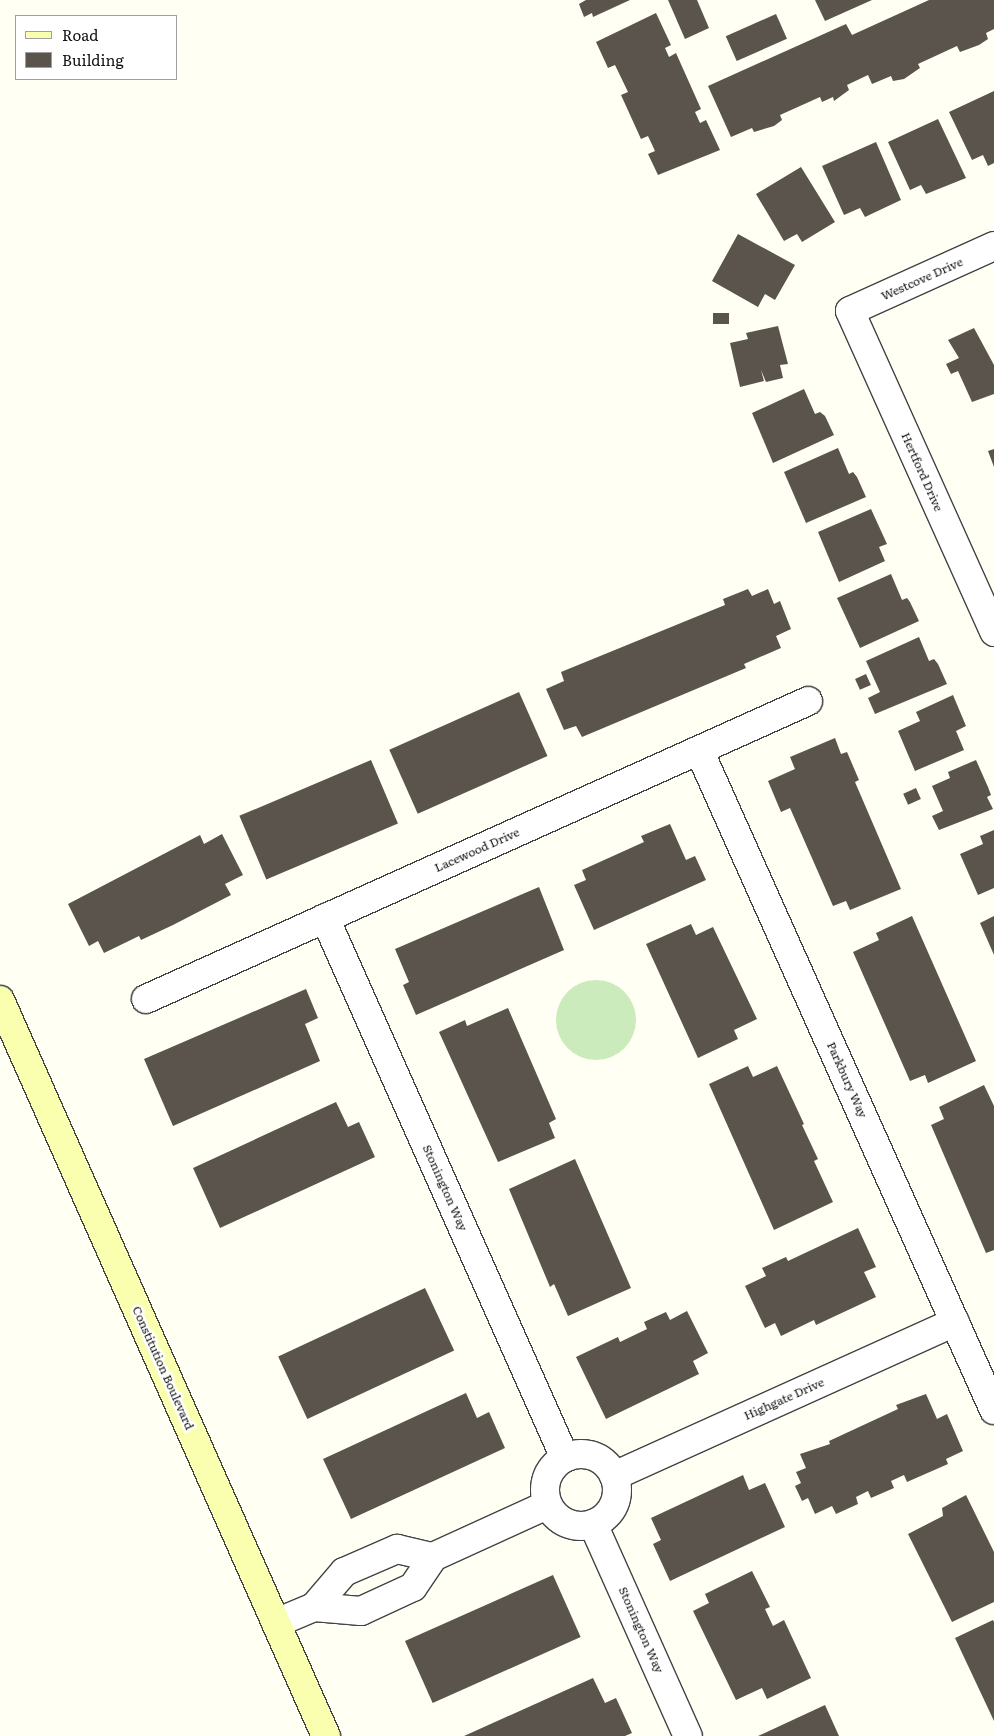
<!DOCTYPE html>
<style>
body{margin:0}
#map{position:relative;width:994px;height:1736px;overflow:hidden;background:#fffff4;font-family:Literata,serif}
div>[style]{position:absolute}
[style*='--x']{left:calc(var(--x)*1px);top:calc(var(--y)*1px);width:calc(var(--w)*1px);rotate:calc(var(--a)*1deg)}
.green>*{inset:0;background:#ccebbc}
.round{border-radius:50%}
.building>*{inset:0;background:#5a544d;transform-origin:0 0}
.roads{filter:drop-shadow(1px 0 #444) drop-shadow(-1px 0 #444) drop-shadow(0 1px #444) drop-shadow(0 -1px #444)}
.minor>*{height:28px;margin:-14px;padding:0 14px;transform-origin:14px;border-radius:14px;background:#fff}
.minor>.ring{margin:-14px;padding:0;box-sizing:content-box;background:none;border:28px solid #fff;border-radius:50%}
.secondary>*{height:28px;margin:-14px;padding:0 14px;transform-origin:14px;border-radius:14px;background:#f9ffaf}
span{translate:-50% -50%;white-space:nowrap;text-align:center;line-height:1.15;-webkit-text-stroke:5px #fff;paint-order:stroke}
.street-label{font-size:12px;color:#111}
.legend{position:absolute;left:15px;top:15px;width:162px;height:65px;box-sizing:border-box;background:#fff;border:1px solid #a0a0a0;margin:0;padding:6px 9px;list-style:none;font-size:15px;color:#111}
.legend li{display:flex;align-items:center;gap:10px;height:25px}
.legend b{width:25px;border:1px solid #a0a0a0}
</style>
<div id="map">
<div class="green">
<div class="round" style="left:556px;top:980px;width:80px;height:80px"></div>
</div>
<div class="building">
<div style="clip-path:polygon(586px 0,630px 0,593px 17px,592px 13px,584px 17px,579px 4px)"></div>
<div style="clip-path:polygon(668px 0,697px 0,709px 28px,685px 39px)"></div>
<div style="clip-path:polygon(815px 0,872px 0,825px 21px)"></div>
<div style="clip-path:polygon(929px 0,994px 0,994px 29px,986px 33px,988px 39px,979px 45px,960px 52px,957px 46px,918px 64px,920px 68px,904px 79px,893px 81px,891px 76px,872px 84px,868px 75px,847px 85px,849px 90px,834px 101px,833px 97px,822px 102px,820px 97px,780px 115px,782px 120px,774px 126px,754px 132px,752px 128px,731px 137px,708px 86px,846px 24px,852px 35px)"></div>
<div style="clip-path:polygon(656px 13px,671px 45px,665px 48px,669px 57px,676px 53px,701px 109px,695px 112px,700px 123px,706px 120px,720px 150px,658px 175px,648px 154px,655px 151px,648px 136px,641px 139px,621px 95px,628px 92px,615px 65px,608px 68px,596px 42px)"></div>
<div style="left:776px;top:14px;width:27px;height:55px;rotate:66deg"></div>
<div style="clip-path:polygon(994px 91px,994px 163px,988px 166px,983px 155px,972px 160px,949px 112px)"></div>
<div style="clip-path:polygon(938px 119px,966px 178px,926px 194px,921px 185px,910px 190px,888px 142px)"></div>
<div style="clip-path:polygon(876px 142px,901px 200px,865px 217px,860px 208px,844px 215px,822px 166px)"></div>
<div style="clip-path:polygon(801px 167px,835px 222px,802px 242px,797px 234px,784px 241px,756px 194px)"></div>
<div style="clip-path:polygon(738px 234px,795px 265px,775px 300px,765px 294px,758px 307px,712px 281px)"></div>
<div style="left:713px;top:313px;width:16px;height:11px"></div>
<div style="clip-path:polygon(778px 326px,788px 364px,780px 365px,783px 378px,766px 382px,761px 370px,764px 381px,740px 387px,730px 343px,748px 339px,746px 333px)"></div>
<div style="clip-path:polygon(974px 328px,994px 365px,994px 394px,972px 402px,958px 371px,951px 374px,946px 364px,959px 358px,948px 340px)"></div>
<div style="clip-path:polygon(804px 389px,815px 414px,820px 412px,825px 416px,834px 435px,773px 463px,752px 413px)"></div>
<div style="clip-path:polygon(838px 448px,849px 474px,853px 472px,857px 477px,866px 497px,806px 523px,784px 472px)"></div>
<div style="clip-path:polygon(994px 449px,994px 467px,988px 451px)"></div>
<div style="clip-path:polygon(871px 509px,887px 544px,879px 547px,885px 561px,839px 582px,818px 532px)"></div>
<div style="clip-path:polygon(891px 574px,902px 600px,907px 598px,910px 602px,919px 621px,860px 648px,837px 598px)"></div>
<div style="clip-path:polygon(748px 589px,752px 596px,768px 589px,774px 604px,780px 601px,791px 629px,776px 636px,781px 648px,744px 664px,746px 668px,582px 737px,576px 726px,564px 730px,546px 689px,564px 681px,561px 672px,725px 605px,723px 599px)"></div>
<div style="clip-path:polygon(919px 637px,929px 661px,934px 659px,938px 664px,947px 684px,875px 714px,868px 698px,880px 692px,866px 661px)"></div>
<div style="left:866px;top:674px;width:12px;height:12px;rotate:66deg"></div>
<div style="left:519px;top:692px;width:70px;height:142px;rotate:66deg"></div>
<div style="clip-path:polygon(953px 695px,966px 726px,956px 731px,964px 750px,915px 771px,898px 731px,920px 721px,916px 712px)"></div>
<div style="clip-path:polygon(835px 738px,841px 754px,847px 752px,859px 780px,855px 782px,901px 889px,850px 910px,846px 901px,833px 906px,790px 808px,781px 812px,768px 781px,795px 769px,790px 757px)"></div>
<div style="left:371px;top:760px;width:69px;height:143px;rotate:67deg"></div>
<div style="clip-path:polygon(976px 760px,988px 787px,991px 795px,987px 797px,993px 809px,939px 830px,932px 816px,943px 811px,932px 786px,950px 778px,948px 772px)"></div>
<div style="left:916px;top:788px;width:12px;height:14px;rotate:66deg"></div>
<div style="clip-path:polygon(670px 824px,686px 860px,695px 856px,706px 880px,594px 930px,574px 885px,586px 880px,582px 870px,644px 842px,641px 836px)"></div>
<div style="clip-path:polygon(994px 830px,994px 888px,978px 895px,960px 854px,983px 844px,980px 836px)"></div>
<div style="clip-path:polygon(222px 834px,243px 875px,225px 884px,231px 895px,173px 925px,141px 940px,139px 936px,104px 953px,98px 941px,89px 946px,68px 904px,200px 835px,204px 844px)"></div>
<div style="clip-path:polygon(539px 887px,564px 950px,416px 1015px,403px 985px,409px 982px,395px 949px)"></div>
<div style="clip-path:polygon(912px 916px,976px 1061px,928px 1083px,925px 1075px,910px 1081px,853px 952px,879px 940px,876px 933px)"></div>
<div style="clip-path:polygon(994px 916px,994px 955px,980px 923px)"></div>
<div style="clip-path:polygon(691px 924px,696px 935px,713px 927px,757px 1019px,734px 1030px,738px 1039px,698px 1058px,646px 944px)"></div>
<div style="clip-path:polygon(306px 989px,318px 1018px,305px 1024px,320px 1061px,173px 1126px,144px 1059px)"></div>
<div style="clip-path:polygon(508px 1008px,556px 1119px,549px 1123px,555px 1138px,498px 1162px,439px 1032px,465px 1020px,467px 1026px)"></div>
<div style="clip-path:polygon(748px 1066px,753px 1077px,777px 1066px,804px 1124px,802px 1125px,818px 1159px,814px 1161px,833px 1202px,774px 1230px,709px 1084px)"></div>
<div style="clip-path:polygon(984px 1085px,994px 1106px,994px 1250px,986px 1253px,931px 1125px,944px 1119px,939px 1107px)"></div>
<div style="clip-path:polygon(336px 1102px,348px 1127px,359px 1122px,375px 1157px,220px 1228px,193px 1168px)"></div>
<div style="clip-path:polygon(575px 1159px,631px 1288px,568px 1316px,554px 1284px,550px 1287px,509px 1189px)"></div>
<div style="clip-path:polygon(858px 1228px,876px 1267px,864px 1272px,876px 1297px,816px 1325px,814px 1320px,781px 1336px,775px 1323px,765px 1328px,745px 1286px,766px 1276px,762px 1268px,786px 1257px,788px 1261px)"></div>
<div style="left:425px;top:1288px;width:69px;height:162px;rotate:65deg"></div>
<div style="clip-path:polygon(687px 1311px,708px 1353px,693px 1361px,699px 1374px,606px 1419px,576px 1357px,618px 1337px,620px 1342px,647px 1329px,644px 1322px,666px 1312px,670px 1320px)"></div>
<div style="clip-path:polygon(466px 1393px,477px 1418px,489px 1412px,505px 1448px,351px 1519px,323px 1459px)"></div>
<div style="clip-path:polygon(926px 1394px,937px 1419px,947px 1414px,963px 1451px,946px 1459px,948px 1464px,907px 1482px,904px 1475px,891px 1481px,894px 1488px,871px 1498px,868px 1491px,856px 1497px,858px 1504px,836px 1514px,832px 1506px,815px 1514px,808px 1498px,802px 1501px,795px 1486px,801px 1483px,796px 1472px,806px 1468px,800px 1454px,830px 1444px,829px 1441px,898px 1409px,896px 1405px)"></div>
<div style="clip-path:polygon(743px 1475px,749px 1490px,765px 1483px,785px 1527px,670px 1581px,653px 1544px,661px 1540px,651px 1518px)"></div>
<div style="clip-path:polygon(966px 1495px,994px 1552px,994px 1602px,952px 1622px,908px 1534px,943px 1516px,942px 1508px)"></div>
<div style="clip-path:polygon(752px 1571px,770px 1607px,765px 1609px,773px 1626px,784px 1620px,811px 1678px,767px 1699px,762px 1688px,736px 1700px,693px 1611px,709px 1603px,705px 1594px)"></div>
<div style="left:553px;top:1575px;width:68px;height:162px;rotate:66deg"></div>
<div style="clip-path:polygon(993px 1620px,994px 1622px,994px 1721px,955px 1638px)"></div>
<div style="clip-path:polygon(593px 1678px,605px 1703px,616px 1698px,632px 1733px,625px 1736px,464px 1736px)"></div>
<div style="clip-path:polygon(825px 1705px,839px 1736px,758px 1736px)"></div>
</div>
<div class="roads">
<div class="minor">
<div style="--x:994;--y:246;--w:158;--a:155.7"></div>
<div style="--x:850;--y:311;--w:352;--a:65.8"></div>
<div style="--x:699;--y:750;--w:723;--a:65.92"></div>
<div style="--x:325;--y:918;--w:591;--a:66.04"></div>
<div style="--x:146;--y:999;--w:726;--a:-24.23"></div>
<div class="ring" style="left:545px;top:1454px;width:44px;height:44px"></div>
<div style="--x:614;--y:1476;--w:374;--a:-24.3"></div>
<div style="--x:593;--y:1524;--w:232;--a:65.9"></div>
<div style="--x:314;--y:1607;--w:46;--a:-49.4"></div>
<div style="--x:344;--y:1572;--w:58;--a:-23.5"></div>
<div style="--x:397;--y:1549;--w:37;--a:13"></div>
<div style="--x:276;--y:1623;--w:41;--a:-22.8"></div>
<div style="--x:314;--y:1607;--w:47;--a:4.9"></div>
<div style="--x:361;--y:1611;--w:57;--a:-24.8"></div>
<div style="--x:413;--y:1587;--w:36;--a:-56"></div>
<div style="--x:433;--y:1557;--w:125;--a:-24.5"></div>
</div>
<div class="secondary">
<div style="--x:0;--y:1000;--w:805;--a:66.11"></div>
</div>
</div>
<div class="street-label">
<span style="left:922px;top:279px;rotate:-24deg">Westcove Drive</span>
<span style="left:922px;top:472px;rotate:66deg">Hertford Drive</span>
<span style="left:477px;top:850px;rotate:-24deg">Lacewood Drive</span>
<span style="left:847px;top:1080px;rotate:66deg">Parkbury Way</span>
<span style="left:445px;top:1188px;rotate:66deg">Stonington Way</span>
<span style="left:163px;top:1368px;rotate:66deg">Constitution Boulevard</span>
<span style="left:784px;top:1399px;rotate:-24deg">Highgate Drive</span>
<span style="left:641px;top:1630px;rotate:66deg">Stonington Way</span>
</div>
<ul class="legend">
<li><b style="height:6px;background:#f9ffaf"></b>Road</li>
<li><b style="height:14px;background:#5a544d"></b>Building</li>
</ul>
</div>
